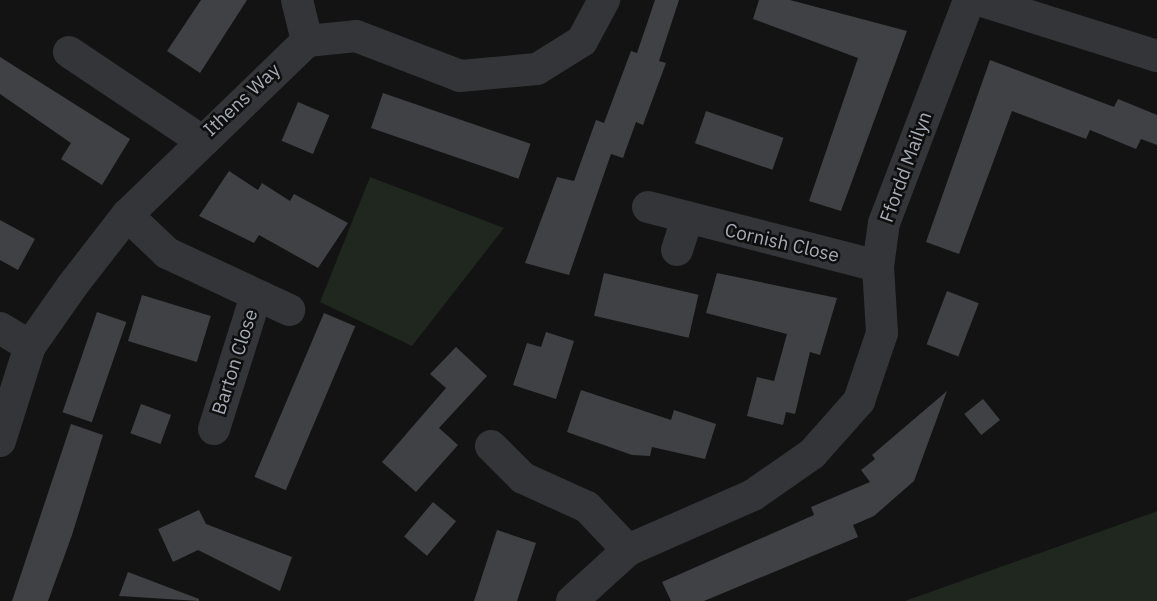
<!DOCTYPE html>
<style>
body{margin:0}
#map{position:relative;width:1157px;height:601px;overflow:hidden;background:#131314;font-family:"IBM Plex Sans",sans-serif}
div>[style]{position:absolute}
[style*='--x']{left:calc(var(--x)*1px);top:calc(var(--y)*1px);width:calc(var(--w)*1px);rotate:calc(var(--a)*1deg)}
.green>*{inset:0;background:#1f271f}
.building>*{inset:0;background:#3f4144;transform-origin:0 0}
.street>*{height:32px;margin:-16px;padding:0 16px;transform-origin:16px;border-radius:16px;background:#343539}
span{translate:-50% -50%;white-space:nowrap;text-align:center;line-height:1.15;-webkit-text-stroke:5px #0e0e0f;paint-order:stroke}
.street-label{font-size:19px;color:#a4abb5}
</style>
<div id="map">
<div class="green">
<div style="clip-path:polygon(370px 177px,504px 228px,412px 346px,320px 302px)"></div>
<div style="clip-path:polygon(1157px 511px,1157px 601px,905px 601px,1155px 512px)"></div>
</div>
<div class="building">
<div style="clip-path:polygon(201px 0,247px 0,200px 73px,167px 51px)"></div>
<div style="clip-path:polygon(655px 0,679px 0,659px 61px,666px 63px,643px 125px,636px 122px,623px 158px,611px 154px,569px 275px,525px 263px,557px 177px,574px 181px,596px 120px,604px 123px,631px 51px,637px 53px)"></div>
<div style="clip-path:polygon(759px 0,790px 0,907px 31px,841px 211px,809px 201px,858px 58px,753px 19px)"></div>
<div style="clip-path:polygon(0 57px,130px 139px,102px 185px,61px 159px,71px 143px,0 94px)"></div>
<div style="clip-path:polygon(990px 60px,1114px 107px,1118px 99px,1157px 115px,1157px 145px,1141px 139px,1136px 149px,1090px 130px,1086px 139px,1012px 111px,959px 254px,926px 242px)"></div>
<div style="left:383px;top:93px;width:156px;height:37px;rotate:19deg"></div>
<div style="left:298px;top:102px;width:34px;height:42px;rotate:23deg"></div>
<div style="left:706px;top:111px;width:82px;height:34px;rotate:19deg"></div>
<div style="clip-path:polygon(229px 171px,258px 190px,262px 183px,290px 201px,294px 194px,348px 223px,318px 268px,259px 235px,254px 243px,199px 216px)"></div>
<div style="clip-path:polygon(0 220px,35px 239px,18px 270px,0 260px)"></div>
<div style="left:604px;top:273px;width:97px;height:44px;rotate:13deg"></div>
<div style="clip-path:polygon(717px 273px,837px 298px,820px 355px,810px 352px,795px 414px,786px 412px,783px 425px,747px 416px,757px 377px,774px 381px,787px 334px,706px 313px)"></div>
<div style="left:947px;top:291px;width:34px;height:57px;rotate:21deg"></div>
<div style="left:142px;top:295px;width:72px;height:48px;rotate:17deg"></div>
<div style="left:97px;top:312px;width:31px;height:106px;rotate:19deg"></div>
<div style="left:324px;top:313px;width:34px;height:178px;rotate:23deg"></div>
<div style="clip-path:polygon(546px 332px,574px 341px,556px 399px,513px 385px,527px 343px,541px 347px)"></div>
<div style="clip-path:polygon(456px 347px,487px 376px,439px 428px,458px 445px,416px 492px,382px 462px,446px 388px,430px 374px)"></div>
<div style="clip-path:polygon(581px 390px,671px 420px,674px 410px,716px 424px,705px 459px,652px 447px,650px 456px,632px 455px,567px 432px)"></div>
<div style="clip-path:polygon(947px 391px,914px 481px,874px 516px,853px 525px,858px 537px,704px 601px,671px 601px,662px 582px,814px 515px,811px 507px,870px 482px,861px 470px,875px 459px,872px 455px)"></div>
<div style="left:983px;top:399px;width:27px;height:24px;rotate:51deg"></div>
<div style="left:141px;top:404px;width:32px;height:31px;rotate:20deg"></div>
<div style="clip-path:polygon(71px 424px,103px 435px,72px 535px,48px 601px,12px 601px)"></div>
<div style="left:433px;top:502px;width:30px;height:45px;rotate:40deg"></div>
<div style="clip-path:polygon(199px 510px,206px 524px,292px 557px,280px 591px,198px 550px,173px 562px,158px 529px)"></div>
<div style="clip-path:polygon(497px 530px,536px 543px,517px 601px,474px 601px)"></div>
<div style="clip-path:polygon(128px 572px,199px 599px,199px 601px,119px 596px)"></div>
</div>
<div class="street">
<div style="--x:297;--y:0;--w:42;--a:76.3"></div>
<div style="--x:979;--y:0;--w:187;--a:17.5"></div>
<div style="--x:69;--y:52;--w:156;--a:33.8"></div>
<div style="--x:648;--y:207;--w:237;--a:14.4"></div>
<div style="--x:127;--y:215;--w:55;--a:43.5"></div>
<div style="--x:167;--y:253;--w:135;--a:25"></div>
<div style="--x:677;--y:250;--w:32;--a:-72"></div>
<div style="--x:0;--y:328;--w:35;--a:31"></div>
<div style="--x:214;--y:429;--w:139;--a:-72.5"></div>
<div style="--x:0;--y:441;--w:100;--a:-72.5"></div>
<div style="--x:30;--y:346;--w:73;--a:-55"></div>
<div style="--x:72;--y:286;--w:90;--a:-52.2"></div>
<div style="--x:127;--y:215;--w:250;--a:-44"></div>
<div style="--x:307;--y:41;--w:49;--a:-5.8"></div>
<div style="--x:356;--y:36;--w:111;--a:21"></div>
<div style="--x:460;--y:76;--w:77;--a:-5.2"></div>
<div style="--x:537;--y:69;--w:53;--a:-31.9"></div>
<div style="--x:582;--y:41;--w:47;--a:-61.8"></div>
<div style="--x:491;--y:446;--w:45;--a:45"></div>
<div style="--x:523;--y:478;--w:70;--a:24.4"></div>
<div style="--x:587;--y:507;--w:59;--a:46.4"></div>
<div style="--x:572;--y:601;--w:76;--a:-42.3"></div>
<div style="--x:628;--y:550;--w:137;--a:-23.7"></div>
<div style="--x:753;--y:495;--w:72;--a:-34.8"></div>
<div style="--x:812;--y:454;--w:71;--a:-48.4"></div>
<div style="--x:859;--y:401;--w:72;--a:-71.3"></div>
<div style="--x:882;--y:333;--w:67;--a:-93.4"></div>
<div style="--x:878;--y:266;--w:43;--a:-82.1"></div>
<div style="--x:884;--y:223;--w:239;--a:-69.1"></div>
</div>
<div class="street-label">
<span style="left:242px;top:100px;rotate:-43deg">Ithens Way</span>
<span style="left:906px;top:167px;rotate:-70deg">Ffordd Mailyn</span>
<span style="left:782px;top:243px;rotate:13deg">Cornish Close</span>
<span style="left:235px;top:362px;rotate:-72deg">Barton Close</span>
</div>
</div>
